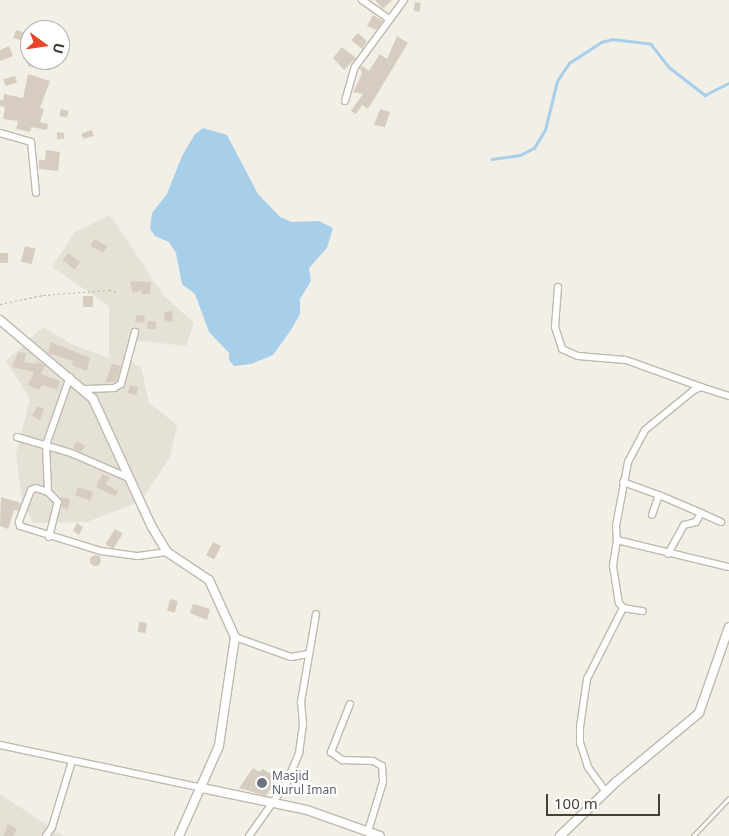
<!DOCTYPE html>
<style>
body{margin:0}
#map{position:relative;width:729px;height:836px;overflow:hidden;background:#f2efe7;font-family:"Noto Sans",sans-serif}
div>[style]{position:absolute}
[style*='--x']{left:calc(var(--x)*1px);top:calc(var(--y)*1px);width:calc(var(--w)*1px);rotate:calc(var(--a)*1deg)}
.residential>*{inset:0;background:#e6e1d6}
.water>*{inset:0;background:#a8cfea}
.stream>*{height:2.5px;margin:-1.25px;padding:0 1.25px;transform-origin:1.25px;border-radius:1.25px;background:#a8cfea}
.building>*{inset:0;background:#d6cdc0;transform-origin:0 0}
.round{border-radius:50%}
.path>*{height:1px;margin-top:-0.5px;transform-origin:0;background:repeating-linear-gradient(90deg,#bdb29d 0 2.5px,transparent 0 5px)}
.roads{filter:drop-shadow(1px 0 #c0b9ad) drop-shadow(-1px 0 #c0b9ad) drop-shadow(0 1px #c0b9ad) drop-shadow(0 -1px #c0b9ad)}
.service>*{height:3px;margin:-1.5px;padding:0 1.5px;transform-origin:1.5px;border-radius:1.5px;background:#fff}
.minor>*{height:6px;margin:-3px;padding:0 3px;transform-origin:3px;border-radius:3px;background:#fff}
.tertiary>*{height:8px;margin:-4px;padding:0 4px;transform-origin:4px;border-radius:4px;background:#fff}
.dots>*{width:14px;height:14px;translate:-50% -50%;box-sizing:border-box;border:2px solid #fff;border-radius:50%}
span{translate:-50% -50%;white-space:nowrap;text-align:center;line-height:1.15;-webkit-text-stroke:4.5px #fff;paint-order:stroke}
.worship-label{font-size:12px;color:#5b616d}
.left{translate:0 -50%;text-align:left}
.north{position:absolute;left:20px;top:20px;width:50px;height:50px;box-sizing:border-box;background:#fff;border:1px solid #b5b2af;border-radius:50%;rotate:104deg;font-size:14px;font-weight:700;line-height:20px;text-align:center;color:#453f37}
.north::after{content:'';display:block;margin:auto;width:18px;height:22px;background:#e94528;clip-path:polygon(50% 0,100% 100%,50% 72%,0 100%)}
.scale{position:absolute;left:546px;top:794px;width:114px;height:22px;box-sizing:border-box;border:2px solid #453f37;border-top:0;padding-left:6px;font-size:15px;line-height:18px;white-space:nowrap;color:#453f37;-webkit-text-stroke:4px #fff;paint-order:stroke}
</style>
<div id="map">
<div class="residential">
<div style="clip-path:polygon(110px 215px,163px 295px,194px 323px,186px 346px,133px 340px,124px 358px,141px 367px,149px 403px,177px 425px,170px 457px,141px 501px,87px 522px,33px 523px,22px 500px,16px 454px,30px 399px,6px 361px,43px 327px,73px 345px,109px 358px,109px 306px,52px 267px,75px 232px)"></div>
<div style="clip-path:polygon(0 794px,64px 836px,0 836px)"></div>
</div>
<div class="water">
<div style="clip-path:polygon(203px 128px,227px 135px,258px 194px,280px 217px,292px 222px,319px 221px,333px 228px,327px 248px,309px 268px,311px 281px,300px 299px,300px 314px,291px 330px,273px 355px,251px 364px,234px 366px,229px 360px,229px 353px,209px 332px,195px 294px,182px 284px,176px 253px,169px 242px,155px 236px,150px 229px,152px 213px,167px 194px,182px 156px,195px 134px)"></div>
</div>
<div class="stream">
<div style="--x:492;--y:159;--w:28;--a:-8"></div>
<div style="--x:520;--y:155;--w:16;--a:-27"></div>
<div style="--x:534;--y:148;--w:21;--a:-59"></div>
<div style="--x:545;--y:130;--w:50;--a:-76.2"></div>
<div style="--x:557;--y:81;--w:22;--a:-56"></div>
<div style="--x:569;--y:63;--w:38;--a:-33"></div>
<div style="--x:601;--y:42;--w:12;--a:-14"></div>
<div style="--x:613;--y:39;--w:38;--a:7"></div>
<div style="--x:651;--y:44;--w:29;--a:52"></div>
<div style="--x:669;--y:67;--w:46;--a:37.9"></div>
<div style="--x:705;--y:95;--w:27;--a:-27"></div>
</div>
<div class="building">
<div style="clip-path:polygon(375px 0,392px 0,383px 9px)"></div>
<div style="left:415px;top:2px;width:6px;height:9px;rotate:9deg"></div>
<div style="clip-path:polygon(373px 15px,383px 21px,376px 30px,367px 26px)"></div>
<div style="clip-path:polygon(16px 30px,30px 34px,30px 43px,13px 38px)"></div>
<div style="clip-path:polygon(358px 33px,367px 41px,362px 49px,351px 40px)"></div>
<div style="clip-path:polygon(397px 36px,408px 43px,368px 109px,362px 105px,356px 114px,351px 111px,363px 94px,353px 92px,362px 74px,360px 69px,362px 66px,369px 71px,380px 54px,387px 59px)"></div>
<div style="clip-path:polygon(9px 46px,13px 56px,0 61px,0 50px)"></div>
<div style="clip-path:polygon(342px 47px,356px 58px,344px 70px,333px 58px)"></div>
<div style="clip-path:polygon(30px 60px,36px 60px,35px 67px,28px 66px)"></div>
<div style="clip-path:polygon(28px 74px,50px 81px,40px 108px,44px 109px,40px 122px,48px 124px,47px 130px,31px 127px,30px 132px,16px 129px,18px 121px,3px 119px,5px 107px,0 106px,0 100px,3px 100px,4px 94px,23px 98px)"></div>
<div style="left:15px;top:76px;width:7px;height:12px;rotate:74deg"></div>
<div style="left:61px;top:109px;width:8px;height:7px;rotate:14deg"></div>
<div style="clip-path:polygon(380px 109px,390px 112px,385px 127px,374px 125px)"></div>
<div style="left:92px;top:130px;width:6px;height:11px;rotate:72deg"></div>
<div style="clip-path:polygon(57px 132px,64px 133px,64px 139px,57px 139px)"></div>
<div style="clip-path:polygon(46px 150px,60px 152px,58px 171px,39px 169px,39px 160px,45px 160px)"></div>
<div style="left:94px;top:239px;width:15px;height:8px;rotate:28deg"></div>
<div style="left:25px;top:246px;width:11px;height:16px;rotate:15deg"></div>
<div style="left:0;top:253px;width:8px;height:10px"></div>
<div style="left:68px;top:253px;width:15px;height:9px;rotate:37deg"></div>
<div style="clip-path:polygon(135px 281px,151px 282px,150px 294px,142px 294px,142px 290px,133px 293px,130px 282px)"></div>
<div style="left:83px;top:296px;width:10px;height:11px"></div>
<div style="left:172px;top:311px;width:10px;height:8px;rotate:84deg"></div>
<div style="left:136px;top:315px;width:9px;height:7px;rotate:6deg"></div>
<div style="clip-path:polygon(148px 321px,156px 322px,156px 329px,147px 329px)"></div>
<div style="clip-path:polygon(51px 342px,90px 358px,87px 371px,72px 365px,73px 361px,48px 353px)"></div>
<div style="clip-path:polygon(18px 352px,26px 353px,24px 362px,36px 364px,37px 361px,45px 366px,41px 374px,60px 381px,57px 390px,42px 385px,39px 390px,28px 385px,34px 372px,12px 367px)"></div>
<div style="clip-path:polygon(112px 364px,121px 366px,117px 381px,105px 383px)"></div>
<div style="left:130px;top:385px;width:9px;height:8px;rotate:18deg"></div>
<div style="clip-path:polygon(37px 406px,44px 409px,40px 420px,32px 416px)"></div>
<div style="clip-path:polygon(77px 441px,85px 446px,81px 452px,73px 448px)"></div>
<div style="clip-path:polygon(102px 474px,110px 477px,106px 484px,118px 491px,115px 496px,96px 487px)"></div>
<div style="left:78px;top:487px;width:16px;height:9px;rotate:18deg"></div>
<div style="clip-path:polygon(1px 497px,21px 503px,18px 511px,14px 510px,8px 529px,0 526px)"></div>
<div style="clip-path:polygon(61px 497px,70px 499px,68px 509px,62px 508px)"></div>
<div style="clip-path:polygon(77px 523px,83px 527px,79px 535px,73px 531px)"></div>
<div style="left:115px;top:529px;width:9px;height:18px;rotate:32deg"></div>
<div style="left:213px;top:542px;width:9px;height:15px;rotate:27deg"></div>
<div class="round" style="left:89.5px;top:554.5px;width:11px;height:11px"></div>
<div style="left:170px;top:599px;width:8px;height:12px;rotate:14deg"></div>
<div style="clip-path:polygon(193px 604px,210px 609px,207px 620px,190px 613px)"></div>
<div style="left:139px;top:622px;width:8px;height:10px;rotate:7deg"></div>
<div style="clip-path:polygon(253px 768px,259px 772px,263px 769px,277px 778px,266px 796px,239px 788px)"></div>
<div style="clip-path:polygon(8px 824px,17px 829px,13px 836px,3px 836px)"></div>
</div>
<div class="path">
<div style="--x:0;--y:304;--w:44;--a:-11.8"></div>
<div style="--x:43;--y:295;--w:66;--a:-4.3"></div>
<div style="--x:109;--y:290;--w:9;--a:13"></div>
</div>
<div class="roads">
<div class="service">
<div style="--x:693;--y:836;--w:52;--a:-46.5"></div>
</div>
<div class="minor">
<div style="--x:362;--y:0;--w:33;--a:35"></div>
<div style="--x:345;--y:101;--w:35;--a:-74"></div>
<div style="--x:355;--y:67;--w:83;--a:-53.8"></div>
<div style="--x:0;--y:133;--w:32;--a:16"></div>
<div style="--x:31;--y:142;--w:51;--a:84.4"></div>
<div style="--x:558;--y:287;--w:40;--a:94.3"></div>
<div style="--x:555;--y:327;--w:23;--a:72"></div>
<div style="--x:562;--y:349;--w:17;--a:24"></div>
<div style="--x:578;--y:356;--w:48;--a:4.8"></div>
<div style="--x:626;--y:360;--w:80;--a:19.8"></div>
<div style="--x:86;--y:389;--w:28;--a:-2"></div>
<div style="--x:114;--y:388;--w:8;--a:-30"></div>
<div style="--x:121;--y:384;--w:54;--a:-74.9"></div>
<div style="--x:729;--y:396;--w:29;--a:-162"></div>
<div style="--x:701;--y:387;--w:8;--a:157"></div>
<div style="--x:694;--y:390;--w:63;--a:140.8"></div>
<div style="--x:645;--y:430;--w:36;--a:118"></div>
<div style="--x:628;--y:462;--w:65;--a:100.6"></div>
<div style="--x:616;--y:526;--w:14;--a:86"></div>
<div style="--x:617;--y:540;--w:115;--a:13.6"></div>
<div style="--x:17;--y:437;--w:56;--a:16.5"></div>
<div style="--x:71;--y:453;--w:63;--a:23.3"></div>
<div style="--x:623;--y:482;--w:38;--a:20"></div>
<div style="--x:48;--y:492;--w:13;--a:-162"></div>
<div style="--x:36;--y:488;--w:5;--a:158"></div>
<div style="--x:31;--y:490;--w:34;--a:111"></div>
<div style="--x:19;--y:522;--w:4;--a:76"></div>
<div style="--x:20;--y:526;--w:85;--a:17.2"></div>
<div style="--x:101;--y:551;--w:37;--a:8"></div>
<div style="--x:138;--y:556;--w:29;--a:-8"></div>
<div style="--x:701;--y:513;--w:22;--a:24"></div>
<div style="--x:652;--y:515;--w:21;--a:-71"></div>
<div style="--x:659;--y:495;--w:46;--a:23.2"></div>
<div style="--x:701;--y:513;--w:10;--a:119"></div>
<div style="--x:696;--y:522;--w:12;--a:166"></div>
<div style="--x:684;--y:525;--w:33;--a:119"></div>
<div style="--x:49;--y:537;--w:36;--a:-76"></div>
<div style="--x:58;--y:502;--w:14;--a:-135"></div>
<div style="--x:48;--y:492;--w:47;--a:-92.4"></div>
<div style="--x:46;--y:445;--w:72;--a:-70.6"></div>
<div style="--x:617;--y:540;--w:26;--a:99"></div>
<div style="--x:613;--y:566;--w:37;--a:81"></div>
<div style="--x:619;--y:603;--w:6;--a:51"></div>
<div style="--x:623;--y:608;--w:20;--a:9"></div>
<div style="--x:235;--y:637;--w:59;--a:19.7"></div>
<div style="--x:291;--y:657;--w:17;--a:-10"></div>
<div style="--x:350;--y:704;--w:52;--a:111.6"></div>
<div style="--x:331;--y:752;--w:14;--a:36"></div>
<div style="--x:342;--y:760;--w:31;--a:2"></div>
<div style="--x:373;--y:761;--w:10;--a:29"></div>
<div style="--x:382;--y:766;--w:16;--a:86"></div>
<div style="--x:383;--y:782;--w:51;--a:107"></div>
<div style="--x:0;--y:745;--w:207;--a:12"></div>
<div style="--x:606;--y:792;--w:31;--a:-126"></div>
<div style="--x:588;--y:767;--w:25;--a:-108"></div>
<div style="--x:580;--y:743;--w:16;--a:-90"></div>
<div style="--x:580;--y:727;--w:49;--a:-81.7"></div>
<div style="--x:587;--y:679;--w:80;--a:-63.1"></div>
<div style="--x:46;--y:836;--w:11;--a:-56"></div>
<div style="--x:52;--y:827;--w:69;--a:-73.1"></div>
<div style="--x:249;--y:836;--w:64;--a:-54.6"></div>
<div style="--x:286;--y:784;--w:34;--a:-67"></div>
<div style="--x:299;--y:753;--w:29;--a:-82"></div>
<div style="--x:303;--y:724;--w:22;--a:-95"></div>
<div style="--x:301;--y:702;--w:89;--a:-80.3"></div>
</div>
<div class="tertiary">
<div style="--x:0;--y:320;--w:122;--a:40.3"></div>
<div style="--x:93;--y:399;--w:141;--a:65.3"></div>
<div style="--x:152;--y:527;--w:29;--a:59"></div>
<div style="--x:167;--y:552;--w:50;--a:33.7"></div>
<div style="--x:209;--y:580;--w:63;--a:65.5"></div>
<div style="--x:235;--y:637;--w:110;--a:98.4"></div>
<div style="--x:219;--y:746;--w:98;--a:114"></div>
<div style="--x:202;--y:788;--w:107;--a:11.8"></div>
<div style="--x:307;--y:810;--w:77;--a:19.6"></div>
<div style="--x:560;--y:836;--w:78;--a:-44"></div>
<div style="--x:616;--y:782;--w:108;--a:-39.7"></div>
<div style="--x:699;--y:713;--w:91;--a:-70.8"></div>
</div>
</div>
<div class="dots">
<div style="left:262px;top:783px;background:#6b7280"></div>
</div>
<div class="worship-label">
<span class="left" style="left:272px;top:783px">Masjid<br>Nurul Iman</span>
</div>
<div class="north">U</div>
<div class="scale">100 m</div>
</div>
